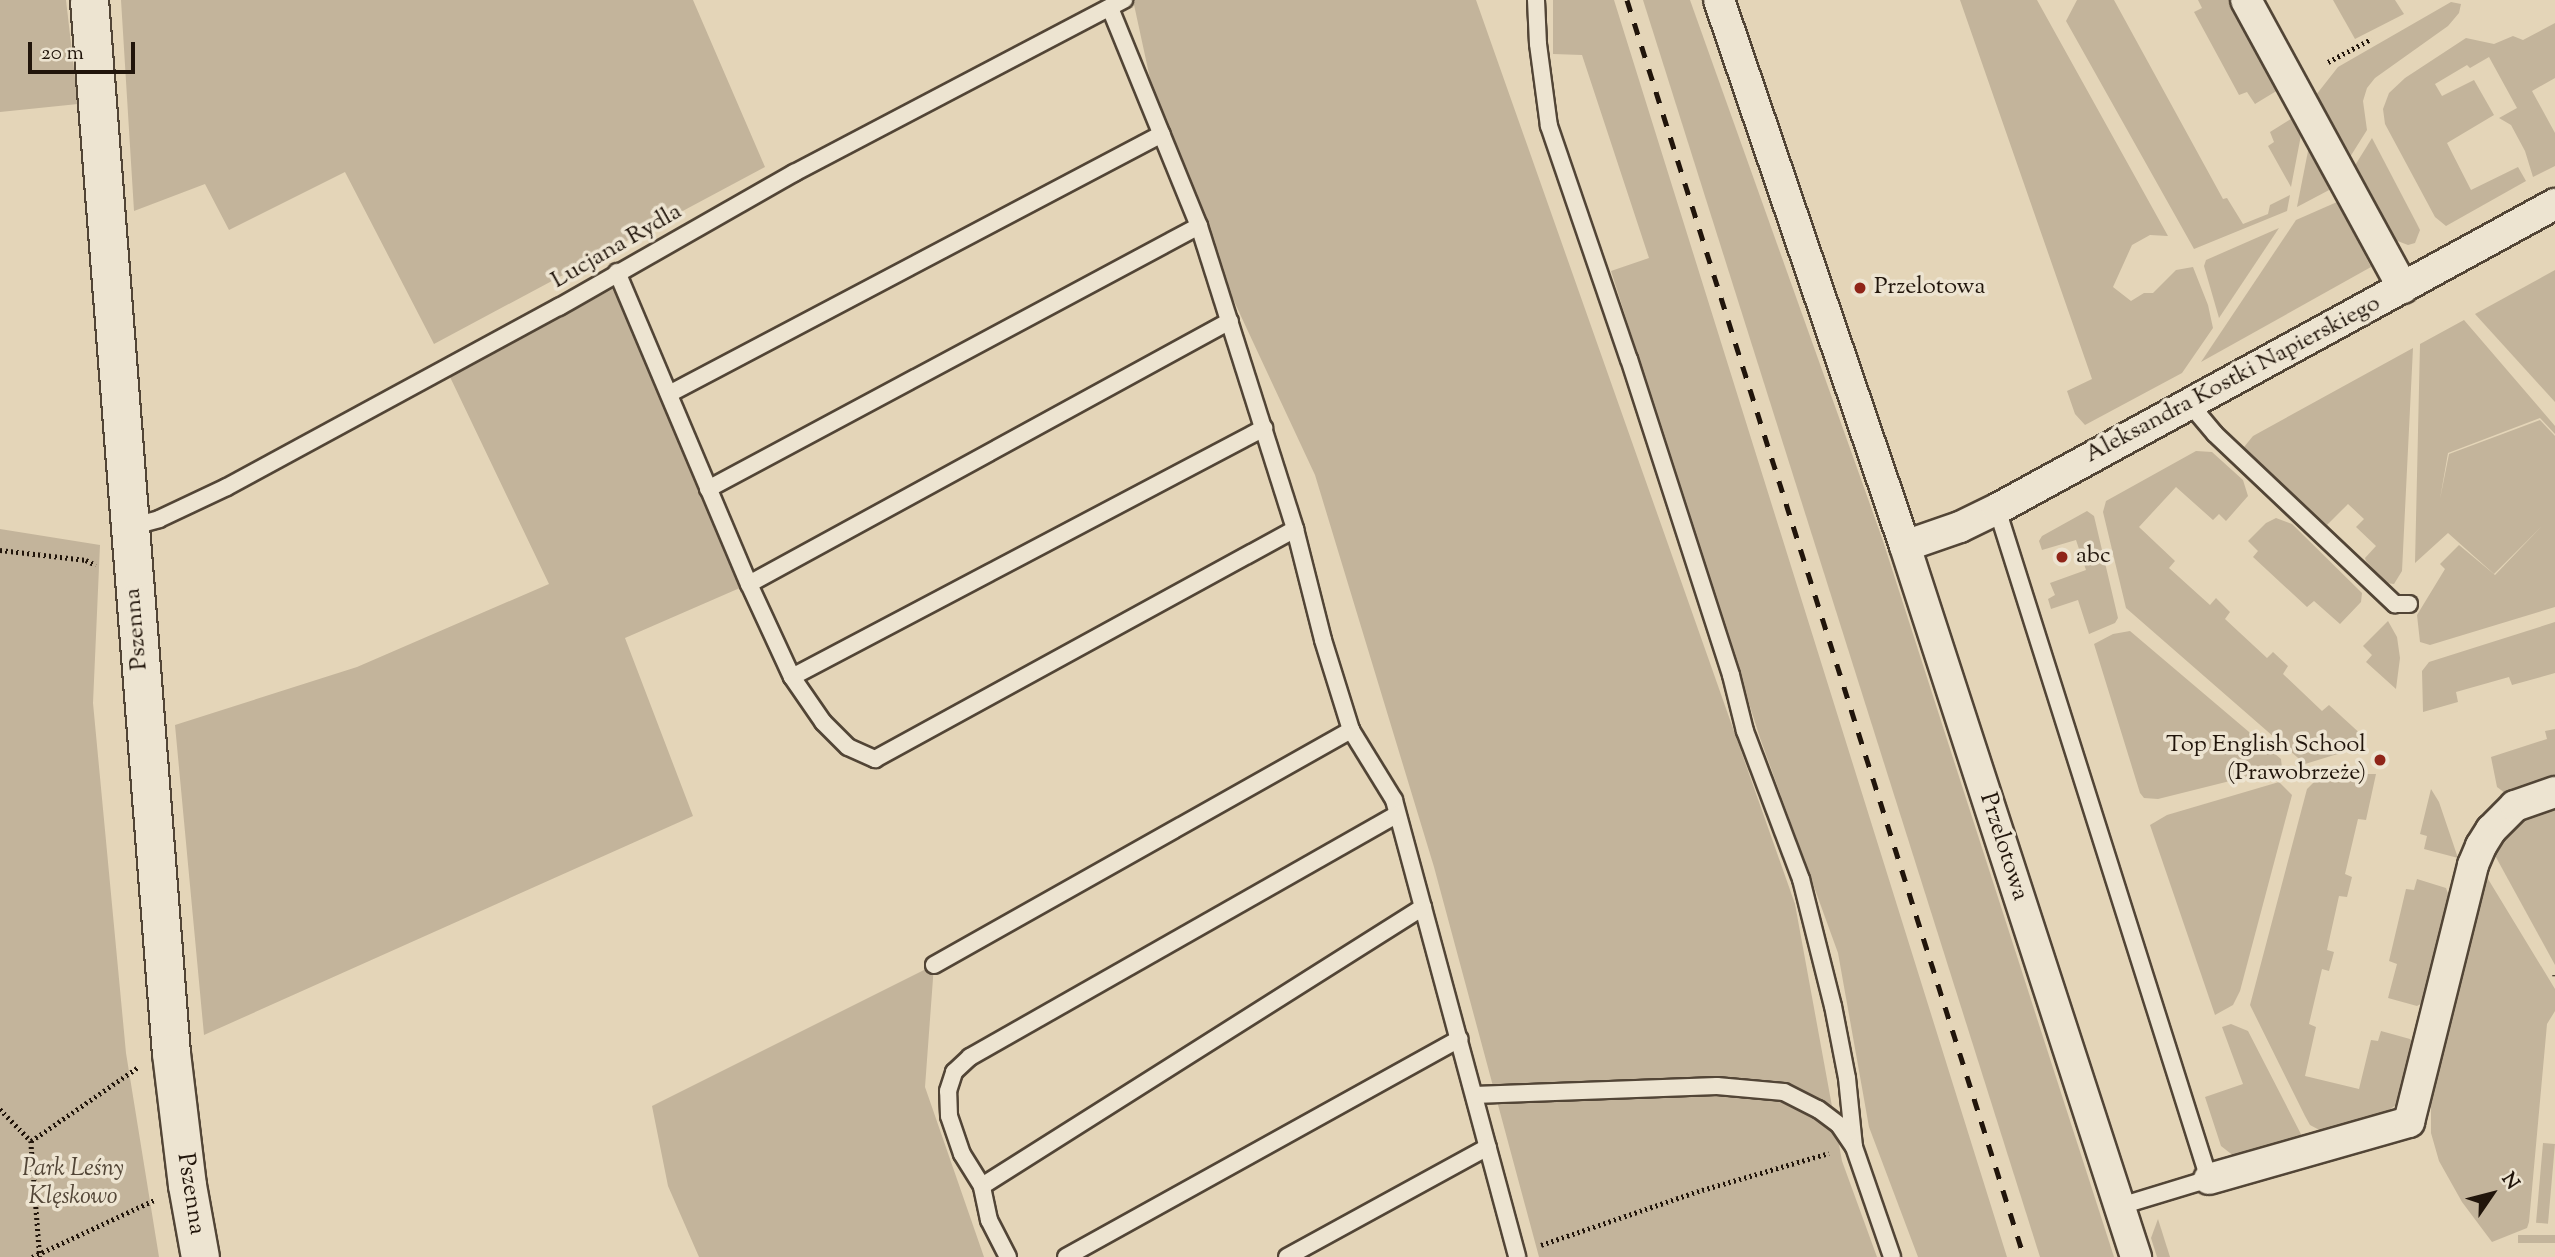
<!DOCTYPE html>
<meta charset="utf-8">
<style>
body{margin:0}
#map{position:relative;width:2555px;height:1257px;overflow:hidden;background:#e4d5b8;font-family:"Sorts Mill Goudy",serif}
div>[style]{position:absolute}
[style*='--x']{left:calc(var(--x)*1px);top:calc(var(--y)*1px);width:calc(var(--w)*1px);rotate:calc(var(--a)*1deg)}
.green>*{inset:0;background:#c3b49b;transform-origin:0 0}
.path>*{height:4.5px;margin-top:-2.25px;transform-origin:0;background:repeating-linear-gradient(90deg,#21150b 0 2px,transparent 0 5.5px)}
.roads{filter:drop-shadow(2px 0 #524536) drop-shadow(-2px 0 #524536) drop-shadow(0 2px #524536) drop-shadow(0 -2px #524536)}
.service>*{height:16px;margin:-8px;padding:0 8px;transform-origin:8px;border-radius:8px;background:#ede4d1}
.minor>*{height:30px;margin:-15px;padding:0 15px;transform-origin:15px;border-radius:15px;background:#ede4d1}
.tertiary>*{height:37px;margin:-18.5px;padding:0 18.5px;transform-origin:18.5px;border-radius:18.5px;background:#ede4d1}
.rail>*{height:5px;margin-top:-2.5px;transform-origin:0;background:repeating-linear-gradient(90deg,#21150b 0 12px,transparent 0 24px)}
.dots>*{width:19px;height:19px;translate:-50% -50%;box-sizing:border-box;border:4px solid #ede4d1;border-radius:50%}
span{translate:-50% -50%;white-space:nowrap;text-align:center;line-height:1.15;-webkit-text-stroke:7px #ede4d1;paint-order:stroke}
.street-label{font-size:24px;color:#21150b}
.poi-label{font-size:24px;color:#21150b}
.left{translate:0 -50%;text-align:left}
.right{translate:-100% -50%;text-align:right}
.park-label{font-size:24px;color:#524536;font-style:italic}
.north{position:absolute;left:2457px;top:1159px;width:70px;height:70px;-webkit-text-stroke:5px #ede4d1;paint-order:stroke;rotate:55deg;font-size:19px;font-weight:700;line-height:28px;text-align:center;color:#21150b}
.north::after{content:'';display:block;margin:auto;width:24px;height:32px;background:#21150b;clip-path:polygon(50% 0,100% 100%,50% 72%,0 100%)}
.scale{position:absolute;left:28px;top:42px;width:107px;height:32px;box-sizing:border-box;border:4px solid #21150b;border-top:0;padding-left:9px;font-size:21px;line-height:24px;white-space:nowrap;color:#21150b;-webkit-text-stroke:5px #ede4d1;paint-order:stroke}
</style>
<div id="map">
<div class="green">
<div style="clip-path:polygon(0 0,66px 0,78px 104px,0 112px)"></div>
<div style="clip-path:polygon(121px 0,693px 0,765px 167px,434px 344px,345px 172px,229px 230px,205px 184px,134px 211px)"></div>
<div style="clip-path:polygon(1133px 0,1476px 0,1795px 904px,1842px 1161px,1877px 1257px,1539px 1257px,1434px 867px,1315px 475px,1199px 226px,1162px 134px)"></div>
<div style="clip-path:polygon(1553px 0,1614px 0,2007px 1257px,1918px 1257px,1869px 1127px,1838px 953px,1760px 738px,1611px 271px,1649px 258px,1582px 55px,1553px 54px)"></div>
<div style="clip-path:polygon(1643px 0,1690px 0,1882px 538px,2114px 1257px,2040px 1257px)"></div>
<div style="clip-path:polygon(1960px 0,2037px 0,2168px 236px,2150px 235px,2132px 245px,2113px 287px,2131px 301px,2144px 293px,2153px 293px,2176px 270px,2193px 267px,2208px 305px,2213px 328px,2182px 373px,2085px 425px,2075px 414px,2067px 391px,2092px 379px)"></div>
<div style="clip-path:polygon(2077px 0,2114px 0,2223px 199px,2227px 198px,2243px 224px,2268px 214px,2270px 205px,2290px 195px,2287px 211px,2194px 249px,2066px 21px)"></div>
<div style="clip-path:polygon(2198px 0,2230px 0,2278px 90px,2255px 104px,2247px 92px,2239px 95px,2194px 12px,2202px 8px)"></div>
<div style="clip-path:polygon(2333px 0,2395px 0,2404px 14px,2355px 39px)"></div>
<div style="clip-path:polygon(2451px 2px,2461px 4px,2459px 13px,2448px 26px,2375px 78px,2367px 88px,2363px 101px,2367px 130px,2350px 157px,2316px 95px,2338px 67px)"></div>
<div style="clip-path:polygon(2555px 23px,2555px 78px,2532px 91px,2555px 133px,2555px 166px,2533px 177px,2525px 151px,2511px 125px,2499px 118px,2517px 108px,2489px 57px,2470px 68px,2467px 65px,2435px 84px,2442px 96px,2474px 80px,2494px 115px,2447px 143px,2471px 190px,2518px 167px,2526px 181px,2446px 226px,2435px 217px,2385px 124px,2383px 109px,2389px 93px,2405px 78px,2466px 38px,2494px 44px,2513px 36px,2523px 40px)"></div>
<div style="clip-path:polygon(2294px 117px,2302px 130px,2291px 187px,2268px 146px,2274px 142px,2270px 132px)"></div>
<div style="clip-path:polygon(2372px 138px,2417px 224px,2420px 230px,2415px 243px,2408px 245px,2395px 240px,2354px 167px)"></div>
<div style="clip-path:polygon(2309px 146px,2331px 189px,2297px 207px)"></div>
<div style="clip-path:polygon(2337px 202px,2371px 267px,2201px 362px,2296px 220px)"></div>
<div style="clip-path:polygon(2279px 228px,2219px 318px,2204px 266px,2206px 260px)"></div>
<div style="clip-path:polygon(2555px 270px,2555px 402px,2475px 314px)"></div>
<div style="clip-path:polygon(622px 284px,749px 584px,625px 638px,693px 816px,204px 1035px,175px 725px,357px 667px,549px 584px,450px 377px)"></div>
<div style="clip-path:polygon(2464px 320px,2555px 426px,2555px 434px,2540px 418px,2448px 453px,2440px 499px,2449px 454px,2540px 420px,2555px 436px,2555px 607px,2430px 645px,2420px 642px,2417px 615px,2445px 569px,2440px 564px,2459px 545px,2495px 575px,2542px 526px,2494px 574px,2448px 533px,2415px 563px,2420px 344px)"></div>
<div style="clip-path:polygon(2413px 348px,2402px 571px,2394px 584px,2386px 583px,2366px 561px,2365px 558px,2376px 546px,2356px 527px,2364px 519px,2348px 504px,2327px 525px,2244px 447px,2253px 436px)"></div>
<div style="clip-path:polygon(2196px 451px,2212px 452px,2243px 480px,2248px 496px,2226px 521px,2219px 514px,2213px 520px,2176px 487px,2139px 527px,2175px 561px,2169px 568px,2210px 605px,2216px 598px,2230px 612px,2225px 619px,2267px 658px,2273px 652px,2288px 666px,2283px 674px,2322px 711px,2329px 705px,2364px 737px,2344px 752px,2305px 764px,2126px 608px,2103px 512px,2106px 501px)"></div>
<div style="clip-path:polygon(2087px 511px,2094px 516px,2118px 618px,2115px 623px,2089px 634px,2078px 600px,2051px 609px,2048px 599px,2055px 595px,2050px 583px,2086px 570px,2076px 540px,2042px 550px,2039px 541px,2042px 536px)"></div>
<div style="clip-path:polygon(2276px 518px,2292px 524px,2362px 593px,2361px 602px,2340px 624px,2314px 601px,2307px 607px,2253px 557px,2258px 551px,2248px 541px,2266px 523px)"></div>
<div style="clip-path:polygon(0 529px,100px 545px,93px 703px,126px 1053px,159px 1257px,0 1257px)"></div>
<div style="clip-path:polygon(2388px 621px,2397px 637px,2400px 658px,2396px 689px,2366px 662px,2372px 655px,2363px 646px)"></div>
<div style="clip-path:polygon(2555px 622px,2555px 673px,2512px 685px,2509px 677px,2456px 692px,2458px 702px,2423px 712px,2422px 671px,2429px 662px)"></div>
<div style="clip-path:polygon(2130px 631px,2275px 754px,2281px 759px,2282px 768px,2158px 799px,2144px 798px,2140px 793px,2094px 644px,2113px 634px)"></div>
<div style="clip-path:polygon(2555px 729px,2555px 779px,2505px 793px,2497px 787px,2491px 757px,2547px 739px,2545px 731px)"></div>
<div style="clip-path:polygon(2336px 774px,2376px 774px,2366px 820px,2358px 819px,2345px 874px,2352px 877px,2347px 897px,2339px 896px,2327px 950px,2334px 952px,2329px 971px,2322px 969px,2309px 1024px,2316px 1027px,2305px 1076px,2359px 1089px,2371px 1040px,2378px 1041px,2381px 1031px,2410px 1039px,2415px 1047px,2404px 1093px,2396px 1105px,2385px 1113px,2327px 1134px,2310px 1125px,2305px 1116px,2250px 1005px,2307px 789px,2319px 777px)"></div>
<div style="clip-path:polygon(2279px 782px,2292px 795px,2240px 991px,2233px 1005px,2215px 1015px,2150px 825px,2167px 815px)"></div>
<div style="clip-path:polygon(2431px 789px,2439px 802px,2458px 858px,2424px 849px,2427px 836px,2420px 834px)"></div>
<div style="clip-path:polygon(2555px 805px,2555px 965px,2492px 850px,2517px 820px)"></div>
<div style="clip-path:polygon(2485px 874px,2555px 989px,2555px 1011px,2547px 1024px,2529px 1222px,2527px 1228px,2492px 1242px,2462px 1202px,2439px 1161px,2431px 1133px,2431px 1105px,2435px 1073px)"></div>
<div style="clip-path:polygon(2417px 879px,2446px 888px,2450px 899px,2424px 1002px,2417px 1006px,2388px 998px,2397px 964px,2389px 961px,2406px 889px,2414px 890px)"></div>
<div style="clip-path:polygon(934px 965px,925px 1087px,984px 1257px,699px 1257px,668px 1186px,652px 1106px)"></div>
<div style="clip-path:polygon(2231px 1024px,2248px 1031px,2304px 1140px,2239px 1160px,2221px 1146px,2205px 1097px,2243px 1084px,2222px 1027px)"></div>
<div style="left:2543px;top:1143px;width:12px;height:80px;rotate:5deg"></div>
<div style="clip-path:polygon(2158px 1219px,2170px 1257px,2157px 1257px,2151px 1238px)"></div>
<div style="left:2555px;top:1235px;width:8px;height:37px;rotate:90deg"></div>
</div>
<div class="path">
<div style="--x:2328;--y:62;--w:49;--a:-28.1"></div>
<div style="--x:0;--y:550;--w:87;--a:6.6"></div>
<div style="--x:86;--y:560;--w:11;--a:27"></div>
<div style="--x:2555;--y:975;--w:1;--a:90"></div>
<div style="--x:0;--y:1109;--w:45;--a:45.9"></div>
<div style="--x:31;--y:1141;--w:116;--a:85.6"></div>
<div style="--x:31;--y:1141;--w:129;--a:-34.6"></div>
<div style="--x:1541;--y:1245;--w:170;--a:-18.9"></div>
<div style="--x:1702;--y:1190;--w:132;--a:-16.2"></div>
<div style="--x:32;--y:1257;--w:135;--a:-25"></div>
</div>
<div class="roads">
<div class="service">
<div style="--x:1536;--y:0;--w:44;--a:87.4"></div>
<div style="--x:1538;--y:44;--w:83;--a:82.4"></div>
<div style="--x:1549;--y:126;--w:246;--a:71.1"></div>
<div style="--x:1629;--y:359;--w:332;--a:72.1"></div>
<div style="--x:1731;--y:675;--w:58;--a:76"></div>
<div style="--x:1745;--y:731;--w:158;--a:69.3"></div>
<div style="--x:1801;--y:879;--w:131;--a:75.9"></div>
<div style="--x:1833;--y:1006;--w:73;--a:79"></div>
<div style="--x:1847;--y:1078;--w:69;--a:84.2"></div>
<div style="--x:1110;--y:8;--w:235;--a:67.8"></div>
<div style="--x:1199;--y:226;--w:318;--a:72.4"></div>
<div style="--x:1295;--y:529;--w:114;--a:75.8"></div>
<div style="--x:1323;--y:640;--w:94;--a:72.7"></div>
<div style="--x:1351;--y:730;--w:82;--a:58.4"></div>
<div style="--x:1394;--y:800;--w:473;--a:74.9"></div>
<div style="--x:617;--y:272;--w:339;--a:67.1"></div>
<div style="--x:749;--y:584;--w:102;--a:65.2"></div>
<div style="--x:792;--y:677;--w:55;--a:55.4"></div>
<div style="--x:823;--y:722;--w:35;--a:45"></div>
<div style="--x:848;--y:747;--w:30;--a:24"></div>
<div style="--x:875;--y:759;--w:479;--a:-28.7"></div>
<div style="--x:669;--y:394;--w:557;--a:-27.81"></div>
<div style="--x:2189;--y:403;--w:40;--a:50"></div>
<div style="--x:2215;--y:434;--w:248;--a:43.4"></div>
<div style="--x:2395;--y:604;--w:14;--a:0"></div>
<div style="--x:708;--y:489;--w:557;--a:-28.18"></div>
<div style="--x:1997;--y:509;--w:703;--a:72.44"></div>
<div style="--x:2209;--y:1179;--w:93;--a:163.1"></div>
<div style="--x:130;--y:527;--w:30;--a:-15"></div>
<div style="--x:159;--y:519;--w:75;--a:-25.2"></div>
<div style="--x:227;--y:487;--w:378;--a:-28.5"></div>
<div style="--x:559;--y:307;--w:271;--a:-29.7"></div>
<div style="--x:794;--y:173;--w:373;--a:-27.7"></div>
<div style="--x:749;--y:584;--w:548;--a:-28.67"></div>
<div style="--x:792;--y:677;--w:534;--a:-27.81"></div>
<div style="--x:934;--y:965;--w:479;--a:-29.4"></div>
<div style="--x:1474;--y:1095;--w:243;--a:-2.1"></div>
<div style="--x:1717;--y:1086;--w:67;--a:5.1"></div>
<div style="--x:1784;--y:1092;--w:38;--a:27"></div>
<div style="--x:1818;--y:1109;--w:26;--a:37"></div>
<div style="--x:1839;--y:1125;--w:27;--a:56"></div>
<div style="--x:1854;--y:1147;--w:116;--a:70.9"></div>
<div style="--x:982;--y:1186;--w:522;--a:-32.32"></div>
<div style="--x:1008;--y:1257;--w:42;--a:-117.2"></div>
<div style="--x:989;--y:1220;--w:35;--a:-102"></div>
<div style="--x:982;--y:1186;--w:38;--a:-122"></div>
<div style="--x:962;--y:1154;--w:40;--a:-108.9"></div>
<div style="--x:949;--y:1116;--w:25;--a:-92"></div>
<div style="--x:948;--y:1091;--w:20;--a:-72"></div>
<div style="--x:954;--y:1072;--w:22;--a:-43"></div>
<div style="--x:970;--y:1057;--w:491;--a:-29.6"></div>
<div style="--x:1066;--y:1257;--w:450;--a:-29"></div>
<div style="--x:1287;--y:1257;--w:229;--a:-28.7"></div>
</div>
<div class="minor">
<div style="--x:1719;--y:0;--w:577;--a:71.19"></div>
<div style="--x:1905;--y:546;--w:748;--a:72"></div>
<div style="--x:2246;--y:0;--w:328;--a:61.4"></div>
<div style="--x:1905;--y:546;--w:58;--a:-19.1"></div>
<div style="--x:1960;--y:527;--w:41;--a:-25.9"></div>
<div style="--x:1997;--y:509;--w:636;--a:-28.66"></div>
<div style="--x:2209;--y:1179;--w:208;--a:-15.9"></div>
<div style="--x:2409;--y:1122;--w:265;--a:-76"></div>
<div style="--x:2473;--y:865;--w:21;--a:-67"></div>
<div style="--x:2481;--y:846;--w:19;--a:-58"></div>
<div style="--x:2491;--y:830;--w:34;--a:-45"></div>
<div style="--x:2515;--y:806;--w:42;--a:-19.3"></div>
</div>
<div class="tertiary">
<div style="--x:89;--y:0;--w:1056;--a:85.55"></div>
<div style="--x:171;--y:1053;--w:133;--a:83.1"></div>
<div style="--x:187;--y:1185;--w:73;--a:79.8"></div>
</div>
</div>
<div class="rail">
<div style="--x:1627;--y:0;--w:1318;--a:72.47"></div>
</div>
<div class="dots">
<div style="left:1860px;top:288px;background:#8f2418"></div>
<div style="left:2062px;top:557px;background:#8f2418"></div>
<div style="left:2380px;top:760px;background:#8f2418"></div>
</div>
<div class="street-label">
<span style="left:617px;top:247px;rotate:-30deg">Lucjana Rydla</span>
<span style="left:2233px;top:380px;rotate:-28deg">Aleksandra Kostki Napierskiego</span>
<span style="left:137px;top:629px;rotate:-95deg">Pszenna</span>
<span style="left:2003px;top:847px;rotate:72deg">Przelotowa</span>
<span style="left:190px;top:1194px;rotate:81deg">Pszenna</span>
</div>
<div class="poi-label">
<span class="left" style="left:1874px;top:288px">Przelotowa</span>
<span class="left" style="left:2076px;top:557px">abc</span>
<span class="right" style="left:2366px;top:760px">Top English School<br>(Prawobrzeże)</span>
</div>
<div class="park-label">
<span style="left:73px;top:1184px">Park Leśny<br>Klęskowo</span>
</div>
<div class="north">N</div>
<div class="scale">20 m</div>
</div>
